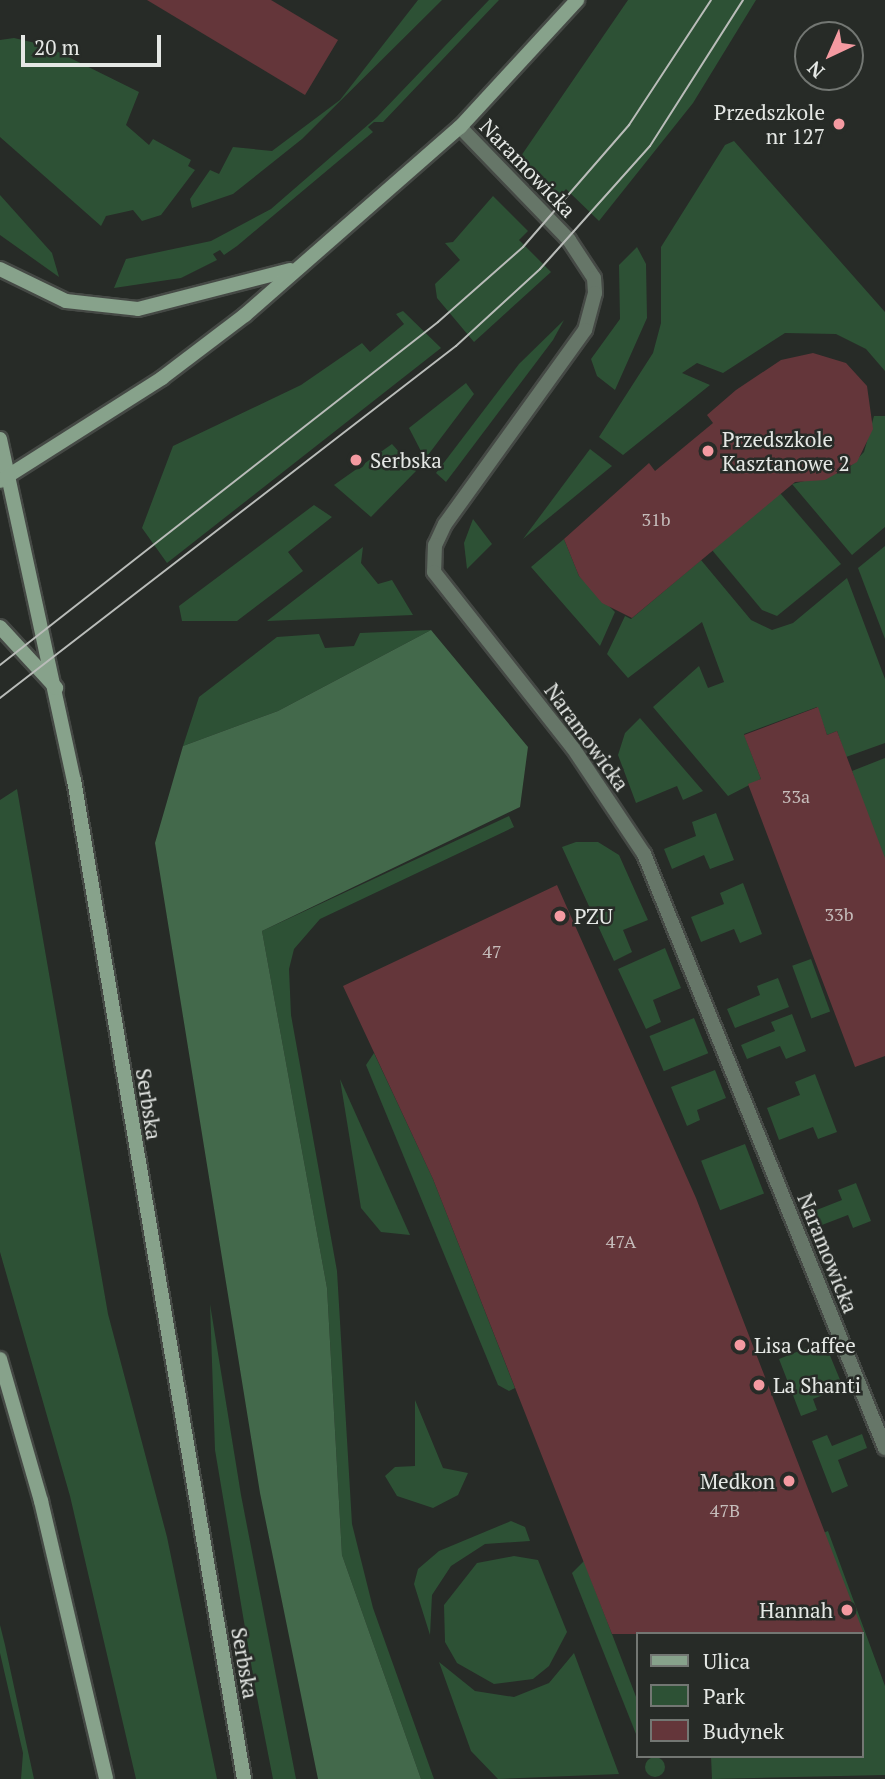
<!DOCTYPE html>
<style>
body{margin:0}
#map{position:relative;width:885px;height:1779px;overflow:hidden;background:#272b27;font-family:"PT Serif",serif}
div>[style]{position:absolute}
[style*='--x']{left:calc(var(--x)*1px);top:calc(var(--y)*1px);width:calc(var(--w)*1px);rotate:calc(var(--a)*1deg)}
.green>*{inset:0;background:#2d5135;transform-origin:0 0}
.round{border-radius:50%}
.forest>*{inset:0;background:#43694b}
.building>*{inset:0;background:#64363a}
.roads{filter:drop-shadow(2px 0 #454945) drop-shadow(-2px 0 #454945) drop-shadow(0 2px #454945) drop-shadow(0 -2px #454945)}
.street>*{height:14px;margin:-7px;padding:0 7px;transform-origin:7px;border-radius:7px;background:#667668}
.secondary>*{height:14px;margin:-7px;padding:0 7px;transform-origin:7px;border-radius:7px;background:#87a28b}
.tram>*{height:2px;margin:-1px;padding:0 1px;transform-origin:1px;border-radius:1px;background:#b9bcb9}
.dots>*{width:19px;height:19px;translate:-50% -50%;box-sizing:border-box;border:4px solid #272b27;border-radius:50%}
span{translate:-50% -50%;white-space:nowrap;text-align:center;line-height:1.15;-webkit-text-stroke:5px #272b27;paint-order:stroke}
.number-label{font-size:18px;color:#c5bcba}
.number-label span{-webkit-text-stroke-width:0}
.poi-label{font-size:21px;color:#e5e8e5}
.right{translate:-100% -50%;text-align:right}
.left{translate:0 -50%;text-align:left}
.street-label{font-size:21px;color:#e5e8e5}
.legend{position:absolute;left:636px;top:1632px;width:228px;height:126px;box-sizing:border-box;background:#272b27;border:2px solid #737773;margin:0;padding:9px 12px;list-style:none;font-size:21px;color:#e5e8e5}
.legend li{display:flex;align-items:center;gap:14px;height:35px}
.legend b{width:35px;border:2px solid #737773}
.north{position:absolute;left:794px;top:21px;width:70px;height:70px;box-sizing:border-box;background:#272b27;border:2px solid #737773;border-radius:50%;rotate:224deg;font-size:19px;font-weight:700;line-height:28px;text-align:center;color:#e5e8e5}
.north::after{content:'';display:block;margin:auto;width:24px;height:32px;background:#f49aa1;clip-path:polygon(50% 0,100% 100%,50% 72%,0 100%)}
.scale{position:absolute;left:21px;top:35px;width:140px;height:32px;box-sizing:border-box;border:4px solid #e5e8e5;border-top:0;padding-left:9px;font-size:21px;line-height:24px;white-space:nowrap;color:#e5e8e5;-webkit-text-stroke:5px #272b27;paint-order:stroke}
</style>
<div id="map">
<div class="green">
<div style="clip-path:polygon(418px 0,442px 0,302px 139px,233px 194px,192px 208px,190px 199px,210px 170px,219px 174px,233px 147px,272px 151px,340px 100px)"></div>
<div style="clip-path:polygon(489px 0,499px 0,383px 122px,374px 122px,368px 127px,373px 132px,237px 246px,224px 255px,220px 250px,213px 254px,217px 260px,181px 278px,114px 288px,126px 259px,211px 241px,271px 209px,377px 117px)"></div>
<div style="clip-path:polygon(628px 0,756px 0,693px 103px,599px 221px,566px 189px,558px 198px,521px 156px)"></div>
<div style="clip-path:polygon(14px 38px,44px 45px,139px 92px,126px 125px,149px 145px,153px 139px,191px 160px,188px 166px,195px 170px,161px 215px,142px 221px,133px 210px,106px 216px,101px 226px,0 137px,0 40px)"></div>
<div style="clip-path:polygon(734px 141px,885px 312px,885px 371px,866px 349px,836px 334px,785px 333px,723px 373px,697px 363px,682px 373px,710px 385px,623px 455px,599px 437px,653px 353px,661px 323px,661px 247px,725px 145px)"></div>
<div style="clip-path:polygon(0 195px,52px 253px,59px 277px,0 235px)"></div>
<div style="clip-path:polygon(493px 196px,528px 231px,519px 240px,551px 272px,474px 342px,437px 298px,435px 284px,460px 260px,445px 243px,453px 242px)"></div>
<div style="clip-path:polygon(637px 247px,646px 264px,647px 318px,615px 390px,597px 376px,591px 359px,620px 319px,619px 265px)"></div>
<div style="clip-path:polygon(403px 311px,441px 348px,167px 563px,142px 528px,173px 446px,301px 385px,362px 343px,370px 352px,404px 324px,396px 314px)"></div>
<div style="clip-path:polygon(564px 320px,553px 340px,446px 482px,436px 473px,519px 364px)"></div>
<div style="clip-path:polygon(466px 383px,474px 394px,425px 459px,409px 428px)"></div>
<div style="clip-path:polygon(874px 416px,885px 416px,885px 527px,852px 555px,792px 484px,846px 471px,864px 452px)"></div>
<div style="clip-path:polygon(392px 444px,416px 471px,371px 517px,334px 485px)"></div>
<div style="clip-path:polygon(590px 449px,612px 466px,523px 539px)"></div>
<div style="clip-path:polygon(780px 493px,841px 564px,777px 616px,762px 610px,712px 550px)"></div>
<div style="clip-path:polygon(314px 505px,332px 517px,288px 552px,303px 571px,237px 621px,182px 621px,179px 606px)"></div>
<div style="clip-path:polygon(473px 519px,492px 544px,467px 569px,464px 543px)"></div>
<div style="clip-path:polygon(564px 539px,579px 576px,615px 612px,600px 646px,531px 567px)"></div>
<div style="clip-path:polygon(885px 546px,885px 639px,858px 568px)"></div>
<div style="clip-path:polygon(363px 547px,361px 563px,378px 584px,392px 580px,413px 615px,267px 621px)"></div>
<div style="clip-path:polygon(701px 560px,751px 620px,772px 630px,793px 623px,847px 578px,885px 679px,885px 743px,846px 757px,837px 731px,827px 735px,817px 707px,744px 734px,761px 779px,728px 796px,653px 707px,699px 666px,708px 688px,724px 682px,702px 622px,628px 678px,607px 654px,625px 616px,631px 619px)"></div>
<div style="clip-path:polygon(431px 630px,278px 711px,183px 746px,199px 697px,277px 637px,319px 634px,325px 648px,354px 646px,360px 633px)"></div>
<div style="clip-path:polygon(640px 718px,703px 791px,683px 800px,677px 786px,636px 803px,618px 755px,625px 733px)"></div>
<div style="clip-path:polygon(885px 758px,885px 869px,852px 771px)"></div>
<div style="clip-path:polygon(17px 789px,108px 1314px,167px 1537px,217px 1779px,136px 1779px,70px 1496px,0 1252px,0 800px)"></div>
<div style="clip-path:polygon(716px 813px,734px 860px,710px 869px,704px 855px,672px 869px,664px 849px,696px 836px,692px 822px)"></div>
<div style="clip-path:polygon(509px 816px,514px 827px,320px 919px,294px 949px,289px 969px,291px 1015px,337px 1271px,352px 1524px,373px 1608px,434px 1779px,421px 1779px,342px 1555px,327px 1288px,262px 931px)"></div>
<div style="clip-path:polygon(576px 842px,598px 842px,619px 855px,648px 920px,623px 930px,632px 952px,614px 961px,562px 847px)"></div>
<div style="clip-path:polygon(743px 883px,762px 934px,740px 943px,734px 929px,701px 942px,691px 917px,724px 904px,720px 893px)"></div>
<div style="clip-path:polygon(665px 948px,681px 988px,653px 1000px,661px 1022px,646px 1029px,618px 969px)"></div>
<div style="left:811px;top:959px;width:56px;height:20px;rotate:70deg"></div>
<div style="clip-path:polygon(778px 978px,789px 1007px,735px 1028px,727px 1009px,760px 995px,757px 986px)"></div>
<div style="clip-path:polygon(792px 1014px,806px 1051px,786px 1059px,780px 1046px,747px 1059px,741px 1045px,775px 1031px,771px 1022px)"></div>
<div style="left:694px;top:1018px;width:38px;height:48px;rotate:68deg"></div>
<div style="clip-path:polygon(374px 1053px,433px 1179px,515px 1388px,509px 1391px,498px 1385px,366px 1065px)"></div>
<div style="clip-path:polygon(715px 1070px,726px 1098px,697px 1110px,700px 1120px,687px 1126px,671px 1087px)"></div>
<div style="clip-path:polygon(815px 1074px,837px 1132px,818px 1139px,813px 1127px,779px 1140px,767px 1108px,800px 1095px,795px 1082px)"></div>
<div style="clip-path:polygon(340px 1079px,410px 1235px,381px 1232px,361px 1208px)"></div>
<div style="left:745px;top:1144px;width:53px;height:47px;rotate:69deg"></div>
<div style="clip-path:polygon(856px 1183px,871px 1221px,853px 1228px,848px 1215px,814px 1228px,809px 1213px,842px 1200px,838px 1190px)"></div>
<div style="clip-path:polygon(210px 1304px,241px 1495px,296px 1779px,273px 1779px,255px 1687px,215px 1450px)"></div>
<div style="clip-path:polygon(824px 1341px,843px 1387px,813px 1399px,817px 1410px,801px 1416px,779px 1359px)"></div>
<div style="clip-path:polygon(415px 1400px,443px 1468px,468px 1473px,458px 1495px,433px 1508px,397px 1496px,385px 1476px,395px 1467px,415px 1466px)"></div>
<div style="clip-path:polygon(862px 1434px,867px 1448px,838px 1460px,848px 1486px,832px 1493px,812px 1441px,827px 1435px,832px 1446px)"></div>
<div style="clip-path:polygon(511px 1521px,525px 1527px,530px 1541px,485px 1544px,451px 1566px,432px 1595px,430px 1635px,414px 1584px,418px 1569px,439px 1551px)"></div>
<div style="clip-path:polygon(828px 1531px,885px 1686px,885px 1775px,712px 1779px,711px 1756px,862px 1756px,862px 1634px,666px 1595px)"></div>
<div style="clip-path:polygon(514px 1556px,538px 1560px,567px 1632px,549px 1666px,533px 1679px,494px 1684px,457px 1663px,445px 1642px,444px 1605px,477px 1563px)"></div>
<div style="clip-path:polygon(584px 1561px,638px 1702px,638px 1739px,572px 1573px)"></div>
<div style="clip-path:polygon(0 1625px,5px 1645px,34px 1779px,21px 1779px,23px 1753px,0 1653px)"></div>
<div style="clip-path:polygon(574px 1653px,619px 1774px,498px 1779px,471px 1751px,439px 1662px,475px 1691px,514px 1697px,549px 1683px)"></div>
<div class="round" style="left:645px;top:1757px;width:20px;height:20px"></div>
</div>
<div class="forest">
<div style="clip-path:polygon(431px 630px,528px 747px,520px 807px,262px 931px,327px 1288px,342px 1555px,421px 1779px,318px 1779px,260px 1493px,155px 843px,183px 746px,278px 711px)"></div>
</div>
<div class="building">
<div style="clip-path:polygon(147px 0,271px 0,338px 40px,305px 95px)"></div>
<div style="clip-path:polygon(813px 353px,846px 363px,867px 386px,873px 429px,857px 462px,825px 480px,795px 482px,632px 618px,602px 603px,579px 576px,564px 539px,649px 463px,655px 471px,713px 423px,707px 415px,736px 390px,781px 360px)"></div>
<div style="clip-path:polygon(818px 707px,827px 735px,837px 731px,885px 858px,885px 1056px,855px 1067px,748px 784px,761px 779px,744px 735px)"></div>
<div style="clip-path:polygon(557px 885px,696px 1198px,864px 1634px,612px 1634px,433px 1179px,343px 986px)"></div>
</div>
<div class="roads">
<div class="street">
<div style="--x:460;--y:127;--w:157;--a:46"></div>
<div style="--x:569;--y:240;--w:45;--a:56.7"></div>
<div style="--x:594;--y:278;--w:15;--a:86"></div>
<div style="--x:595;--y:293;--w:38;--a:105"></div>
<div style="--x:585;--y:330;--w:239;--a:125.8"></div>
<div style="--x:445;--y:524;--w:23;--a:115"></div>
<div style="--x:435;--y:545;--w:27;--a:92"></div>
<div style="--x:434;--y:572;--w:224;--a:51.7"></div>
<div style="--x:573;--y:748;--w:128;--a:56.2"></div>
<div style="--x:644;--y:854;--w:641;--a:67.92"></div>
</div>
<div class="secondary">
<div style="--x:0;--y:269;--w:73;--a:25.9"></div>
<div style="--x:66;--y:301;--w:72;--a:6.3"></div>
<div style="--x:138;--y:309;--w:157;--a:-14.4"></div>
<div style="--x:0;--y:439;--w:349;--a:77.8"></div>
<div style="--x:74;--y:780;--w:1013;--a:80.34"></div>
<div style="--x:0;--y:481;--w:192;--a:-32.4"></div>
<div style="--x:162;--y:378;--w:104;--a:-37.2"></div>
<div style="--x:245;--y:315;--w:286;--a:-41.2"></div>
<div style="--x:460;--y:127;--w:173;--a:-47.3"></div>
<div style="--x:0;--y:627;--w:83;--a:47.4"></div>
<div style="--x:0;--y:1359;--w:148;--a:73.9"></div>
<div style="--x:41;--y:1501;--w:285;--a:76.8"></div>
</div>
</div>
<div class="tram">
<div style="--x:0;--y:665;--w:556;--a:-38.06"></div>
<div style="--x:438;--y:322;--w:113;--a:-41.4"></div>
<div style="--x:523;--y:247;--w:162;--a:-49"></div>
<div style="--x:629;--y:125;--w:149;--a:-56.7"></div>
<div style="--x:0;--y:698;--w:576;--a:-37.67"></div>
<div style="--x:456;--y:346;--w:114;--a:-42.5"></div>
<div style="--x:540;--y:269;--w:165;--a:-48.2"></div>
<div style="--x:650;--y:146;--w:173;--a:-57.5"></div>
</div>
<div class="dots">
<div style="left:839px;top:124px;background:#f49aa1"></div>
<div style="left:708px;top:451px;background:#f49aa1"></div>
<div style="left:356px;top:460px;background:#f49aa1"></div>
<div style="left:560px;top:916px;background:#f49aa1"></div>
<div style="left:740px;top:1345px;background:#f49aa1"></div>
<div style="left:759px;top:1385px;background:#f49aa1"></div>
<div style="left:789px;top:1481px;background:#f49aa1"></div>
<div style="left:847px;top:1610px;background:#f49aa1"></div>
</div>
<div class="number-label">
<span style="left:656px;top:519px">31b</span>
<span style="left:796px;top:796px">33a</span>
<span style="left:839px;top:914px">33b</span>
<span style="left:492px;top:951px">47</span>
<span style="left:621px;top:1241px">47A</span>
<span style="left:725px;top:1510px">47B</span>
</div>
<div class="poi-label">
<span class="right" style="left:825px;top:124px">Przedszkole<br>nr 127</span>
<span class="left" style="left:722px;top:451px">Przedszkole<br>Kasztanowe 2</span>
<span class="left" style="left:370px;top:460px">Serbska</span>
<span class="left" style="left:574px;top:916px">PZU</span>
<span class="left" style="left:754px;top:1345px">Lisa Caffee</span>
<span class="left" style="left:773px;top:1385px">La Shanti</span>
<span class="right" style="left:775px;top:1481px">Medkon</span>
<span class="right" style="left:833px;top:1610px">Hannah</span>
</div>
<div class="street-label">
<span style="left:528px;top:168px;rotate:46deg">Naramowicka</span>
<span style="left:587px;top:737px;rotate:54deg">Naramowicka</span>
<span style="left:149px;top:1104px;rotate:81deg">Serbska</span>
<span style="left:828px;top:1253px;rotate:68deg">Naramowicka</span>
<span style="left:245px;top:1663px;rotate:80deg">Serbska</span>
</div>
<ul class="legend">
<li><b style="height:9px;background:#87a28b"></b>Ulica</li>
<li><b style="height:19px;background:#2d5135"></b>Park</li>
<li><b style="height:19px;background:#64363a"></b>Budynek</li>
</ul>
<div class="north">N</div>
<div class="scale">20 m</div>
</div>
